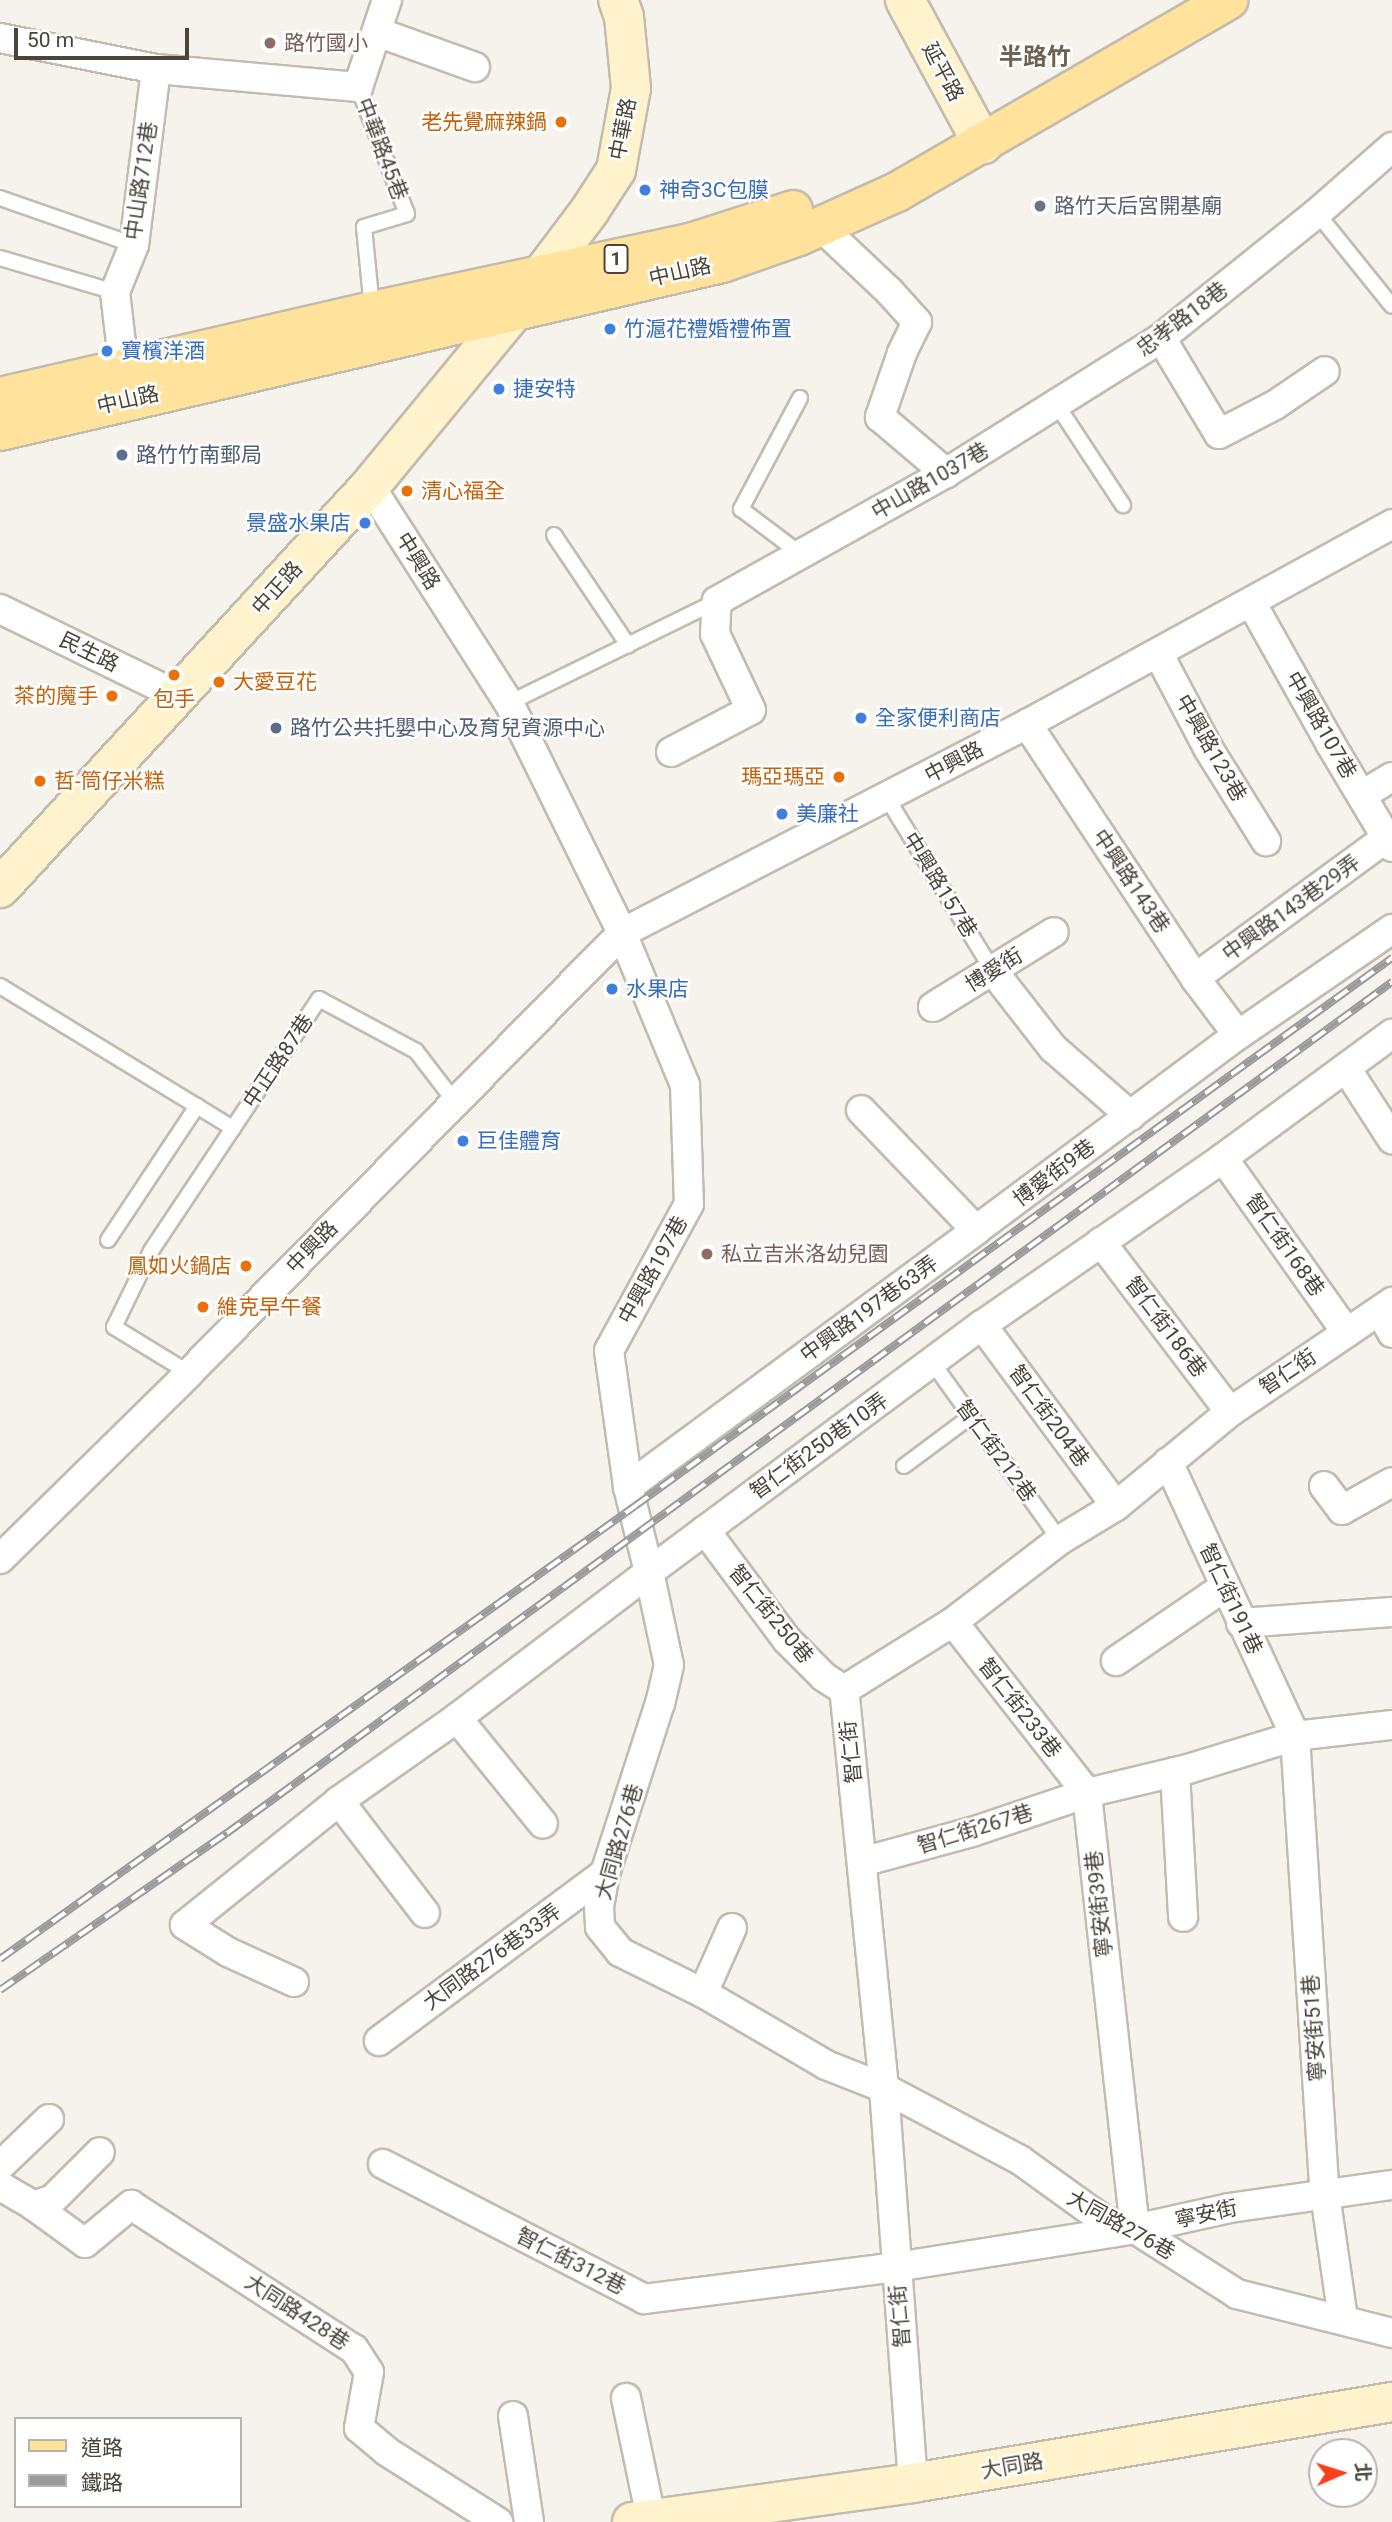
<!DOCTYPE html>
<meta charset="utf-8">
<style>
body{margin:0}
#map{position:relative;width:1392px;height:2522px;overflow:hidden;background:#f6f3ec;font-family:Roboto,"Noto Sans TC",sans-serif}
div>[style]{position:absolute}
[style*='--x']{left:calc(var(--x)*1px);top:calc(var(--y)*1px);width:calc(var(--w)*1px);rotate:calc(var(--a)*1deg)}
.roads{filter:drop-shadow(2px 0 #c2bbae) drop-shadow(-2px 0 #c2bbae) drop-shadow(0 2px #c2bbae) drop-shadow(0 -2px #c2bbae)}
.lane>*{height:14px;margin:-7px;padding:0 7px;transform-origin:7px;border-radius:7px;background:#fff}
.street>*{height:28px;margin:-14px;padding:0 14px;transform-origin:14px;border-radius:14px;background:#fff}
.secondary>*{height:38px;margin:-19px;padding:0 19px;transform-origin:19px;border-radius:19px;background:#fff3cd}
.primary>*{height:38px;margin:-19px;padding:0 19px;transform-origin:19px;border-radius:19px;background:#ffe39c}
.rail>*{height:8px;margin-top:-4px;transform-origin:0;background:repeating-linear-gradient(90deg,#fff 0 16px,#9a9a9a 0 32px);box-sizing:border-box;border-block:2px solid #9a9a9a}
.dots>*{width:19px;height:19px;translate:-50% -50%;box-sizing:border-box;border:4px solid #fff;border-radius:50%}
span{translate:-50% -50%;white-space:nowrap;text-align:center;line-height:1.15;-webkit-text-stroke:5px #fff;paint-order:stroke}
.shield-label span{padding:2px 5px;background:#fff;border:2px solid;border-radius:5px;-webkit-text-stroke-width:0}
.shield-label{font-size:19px;color:#4b4439;font-weight:700}
.education-label{font-size:21px;color:#785e54}
.left{translate:0 -50%;text-align:left}
.street-label{font-size:21px;color:#4b4439}
.food-label{font-size:21px;color:#c56008}
.right{translate:-100% -50%;text-align:right}
.shop-label{font-size:21px;color:#366cbe}
.worship-label{font-size:21px;color:#5b616d}
.service-label{font-size:21px;color:#4e5e75}
.quarter-label{font-size:24px;color:#6e6250;font-weight:700}
.legend{position:absolute;left:14px;top:2417px;width:228px;height:91px;box-sizing:border-box;background:#fff;border:2px solid #b7b4b0;margin:0;padding:9px 12px;list-style:none;font-size:21px;color:#4b4439}
.legend li{display:flex;align-items:center;gap:14px;height:35px}
.legend b{width:35px;border:2px solid #b7b4b0}
.north{position:absolute;left:1308px;top:2438px;width:70px;height:70px;box-sizing:border-box;background:#fff;border:2px solid #b7b4b0;border-radius:50%;rotate:87deg;font-size:19px;font-weight:700;line-height:28px;text-align:center;color:#4b4439}
.north::after{content:'';display:block;margin:auto;width:24px;height:32px;background:#fc3f1d;clip-path:polygon(50% 0,100% 100%,50% 72%,0 100%)}
.scale{position:absolute;left:14px;top:28px;width:175px;height:32px;box-sizing:border-box;border:4px solid #4b4439;border-top:0;padding-left:9px;font-size:21px;line-height:24px;white-space:nowrap;color:#4b4439;-webkit-text-stroke:5px #fff;paint-order:stroke}
</style>
<div id="map">
<div class="roads">
<div class="lane">
<div style="--x:358;--y:87;--w:136;--a:68.9"></div>
<div style="--x:407;--y:214;--w:45;--a:163.2"></div>
<div style="--x:364;--y:227;--w:82;--a:84.4"></div>
<div style="--x:0;--y:198;--w:142;--a:19.3"></div>
<div style="--x:1317;--y:213;--w:119;--a:51.1"></div>
<div style="--x:0;--y:258;--w:120;--a:16.5"></div>
<div style="--x:800;--y:398;--w:126;--a:118"></div>
<div style="--x:741;--y:509;--w:76;--a:37"></div>
<div style="--x:1057;--y:405;--w:120;--a:56.6"></div>
<div style="--x:554;--y:535;--w:133;--a:56.1"></div>
<div style="--x:509;--y:703;--w:232;--a:-26.1"></div>
<div style="--x:887;--y:798;--w:203;--a:58.5"></div>
<div style="--x:0;--y:986;--w:273;--a:31.4"></div>
<div style="--x:108;--y:1240;--w:161;--a:-56.4"></div>
<div style="--x:932;--y:1362;--w:219;--a:54.3"></div>
<div style="--x:189;--y:1373;--w:88;--a:-148.5"></div>
<div style="--x:114;--y:1327;--w:85;--a:-64"></div>
<div style="--x:151;--y:1251;--w:303;--a:-56.3"></div>
<div style="--x:319;--y:999;--w:110;--a:28.2"></div>
<div style="--x:416;--y:1051;--w:64;--a:52.6"></div>
<div style="--x:904;--y:1466;--w:84;--a:-36.7"></div>
</div>
<div class="street">
<div style="--x:377;--y:32;--w:104;--a:19.7"></div>
<div style="--x:0;--y:38;--w:159;--a:11.2"></div>
<div style="--x:156;--y:69;--w:177;--a:97.1"></div>
<div style="--x:134;--y:245;--w:51;--a:112"></div>
<div style="--x:115;--y:292;--w:95;--a:83.3"></div>
<div style="--x:156;--y:69;--w:203;--a:5.1"></div>
<div style="--x:358;--y:87;--w:92;--a:-71.6"></div>
<div style="--x:820;--y:226;--w:95;--a:43.3"></div>
<div style="--x:889;--y:291;--w:42;--a:47.9"></div>
<div style="--x:917;--y:322;--w:34;--a:116"></div>
<div style="--x:902;--y:353;--w:68;--a:109"></div>
<div style="--x:880;--y:417;--w:87;--a:40.3"></div>
<div style="--x:1161;--y:338;--w:112;--a:58.9"></div>
<div style="--x:1219;--y:434;--w:63;--a:-27.4"></div>
<div style="--x:1275;--y:405;--w:60;--a:-34.2"></div>
<div style="--x:370;--y:486;--w:258;--a:57.4"></div>
<div style="--x:509;--y:703;--w:256;--a:63.8"></div>
<div style="--x:622;--y:933;--w:165;--a:67.5"></div>
<div style="--x:685;--y:1085;--w:119;--a:88.1"></div>
<div style="--x:689;--y:1204;--w:167;--a:118.6"></div>
<div style="--x:609;--y:1351;--w:137;--a:82"></div>
<div style="--x:628;--y:1487;--w:88;--a:76.1"></div>
<div style="--x:649;--y:1572;--w:415;--a:-36.6"></div>
<div style="--x:982;--y:1325;--w:293;--a:-34.7"></div>
<div style="--x:1223;--y:1158;--w:210;--a:-36.3"></div>
<div style="--x:1251;--y:602;--w:162;--a:60.7"></div>
<div style="--x:1330;--y:743;--w:121;--a:59.2"></div>
<div style="--x:0;--y:609;--w:198;--a:26"></div>
<div style="--x:1158;--y:653;--w:107;--a:62.2"></div>
<div style="--x:1208;--y:748;--w:110;--a:58.1"></div>
<div style="--x:1027;--y:724;--w:305;--a:56.5"></div>
<div style="--x:1195;--y:978;--w:71;--a:53"></div>
<div style="--x:671;--y:752;--w:90;--a:-27.7"></div>
<div style="--x:751;--y:710;--w:84;--a:-115.3"></div>
<div style="--x:715;--y:634;--w:33;--a:-87"></div>
<div style="--x:717;--y:601;--w:262;--a:-29.2"></div>
<div style="--x:946;--y:473;--w:254;--a:-32.1"></div>
<div style="--x:1161;--y:338;--w:200;--a:-38.7"></div>
<div style="--x:1317;--y:213;--w:100;--a:-41.3"></div>
<div style="--x:1362;--y:795;--w:35;--a:-31"></div>
<div style="--x:993;--y:971;--w:98;--a:52.1"></div>
<div style="--x:1053;--y:1048;--w:103;--a:41.1"></div>
<div style="--x:1195;--y:978;--w:237;--a:-36.2"></div>
<div style="--x:933;--y:1007;--w:142;--a:-31.8"></div>
<div style="--x:1346;--y:1068;--w:85;--a:57.1"></div>
<div style="--x:1223;--y:1158;--w:214;--a:54.7"></div>
<div style="--x:976;--y:1230;--w:327;--a:-36.7"></div>
<div style="--x:1238;--y:1035;--w:187;--a:-34.5"></div>
<div style="--x:1101;--y:1242;--w:213;--a:52.8"></div>
<div style="--x:1380;--y:1311;--w:25;--a:61"></div>
<div style="--x:982;--y:1325;--w:225;--a:53.5"></div>
<div style="--x:1168;--y:1462;--w:302;--a:65.1"></div>
<div style="--x:1295;--y:1736;--w:459;--a:86.3"></div>
<div style="--x:1325;--y:2194;--w:126;--a:81.8"></div>
<div style="--x:1324;--y:1486;--w:30;--a:53"></div>
<div style="--x:1342;--y:1510;--w:57;--a:-29.2"></div>
<div style="--x:628;--y:1487;--w:433;--a:-36.4"></div>
<div style="--x:976;--y:1230;--w:166;--a:-133.8"></div>
<div style="--x:705;--y:1530;--w:137;--a:53.3"></div>
<div style="--x:787;--y:1640;--w:52;--a:45"></div>
<div style="--x:824;--y:1677;--w:24;--a:33"></div>
<div style="--x:0;--y:1559;--w:265;--a:-44.5"></div>
<div style="--x:189;--y:1373;--w:617;--a:-45.46"></div>
<div style="--x:622;--y:933;--w:456;--a:-27.3"></div>
<div style="--x:1027;--y:724;--w:416;--a:-28.7"></div>
<div style="--x:1241;--y:1623;--w:151;--a:-4.2"></div>
<div style="--x:1116;--y:1661;--w:131;--a:-34.4"></div>
<div style="--x:457;--y:1718;--w:136;--a:50.9"></div>
<div style="--x:1175;--y:1772;--w:145;--a:86.8"></div>
<div style="--x:339;--y:1801;--w:141;--a:52.5"></div>
<div style="--x:862;--y:1862;--w:117;--a:-15.3"></div>
<div style="--x:975;--y:1831;--w:118;--a:-18.7"></div>
<div style="--x:1087;--y:1793;--w:217;--a:-128.1"></div>
<div style="--x:294;--y:1982;--w:72;--a:-155.6"></div>
<div style="--x:228;--y:1952;--w:51;--a:-147.9"></div>
<div style="--x:185;--y:1925;--w:198;--a:-38.8"></div>
<div style="--x:339;--y:1801;--w:144;--a:-35.1"></div>
<div style="--x:457;--y:1718;--w:241;--a:-37.2"></div>
<div style="--x:649;--y:1572;--w:95;--a:77.9"></div>
<div style="--x:669;--y:1665;--w:39;--a:103"></div>
<div style="--x:660;--y:1703;--w:179;--a:107.9"></div>
<div style="--x:605;--y:1873;--w:35;--a:100"></div>
<div style="--x:599;--y:1907;--w:20;--a:87"></div>
<div style="--x:600;--y:1927;--w:32;--a:51"></div>
<div style="--x:620;--y:1952;--w:93;--a:26.3"></div>
<div style="--x:703;--y:1993;--w:143;--a:30.3"></div>
<div style="--x:826;--y:2065;--w:62;--a:21.6"></div>
<div style="--x:884;--y:2088;--w:154;--a:27.9"></div>
<div style="--x:1020;--y:2160;--w:105;--a:35.7"></div>
<div style="--x:1105;--y:2221;--w:31;--a:15"></div>
<div style="--x:1135;--y:2229;--w:121;--a:32.5"></div>
<div style="--x:1237;--y:2294;--w:160;--a:14.1"></div>
<div style="--x:703;--y:1993;--w:71;--a:-66"></div>
<div style="--x:379;--y:2041;--w:282;--a:-36.6"></div>
<div style="--x:383;--y:2164;--w:294;--a:27.3"></div>
<div style="--x:644;--y:2299;--w:254;--a:-7.2"></div>
<div style="--x:896;--y:2267;--w:242;--a:-9"></div>
<div style="--x:1135;--y:2229;--w:97;--a:-12.5"></div>
<div style="--x:1230;--y:2208;--w:164;--a:-8.1"></div>
<div style="--x:0;--y:2166;--w:68;--a:-43.8"></div>
<div style="--x:0;--y:2186;--w:39;--a:30"></div>
<div style="--x:34;--y:2206;--w:20;--a:-20"></div>
<div style="--x:53;--y:2199;--w:66;--a:-45"></div>
<div style="--x:34;--y:2206;--w:63;--a:36"></div>
<div style="--x:85;--y:2243;--w:60;--a:-39.6"></div>
<div style="--x:131;--y:2205;--w:265;--a:32.9"></div>
<div style="--x:354;--y:2349;--w:27;--a:57"></div>
<div style="--x:369;--y:2372;--w:57;--a:100.1"></div>
<div style="--x:359;--y:2428;--w:35;--a:40"></div>
<div style="--x:386;--y:2451;--w:133;--a:32.4"></div>
<div style="--x:1135;--y:2229;--w:439;--a:-96.3"></div>
<div style="--x:1087;--y:1793;--w:104;--a:-13.4"></div>
<div style="--x:1188;--y:1769;--w:112;--a:-17.1"></div>
<div style="--x:1295;--y:1736;--w:98;--a:-6.5"></div>
<div style="--x:626;--y:2398;--w:127;--a:78.2"></div>
<div style="--x:513;--y:2416;--w:107;--a:81.4"></div>
<div style="--x:913;--y:2483;--w:396;--a:-94.2"></div>
<div style="--x:884;--y:2088;--w:400;--a:-95.7"></div>
<div style="--x:844;--y:1690;--w:128;--a:-32"></div>
<div style="--x:953;--y:1622;--w:135;--a:-37.5"></div>
<div style="--x:1060;--y:1540;--w:66;--a:-31.3"></div>
<div style="--x:1116;--y:1506;--w:148;--a:-39.5"></div>
<div style="--x:1230;--y:1412;--w:196;--a:-34.2"></div>
</div>
<div class="secondary">
<div style="--x:905;--y:0;--w:164;--a:61.6"></div>
<div style="--x:0;--y:888;--w:546;--a:-47.37"></div>
<div style="--x:370;--y:486;--w:228;--a:-50.5"></div>
<div style="--x:515;--y:310;--w:125;--a:-53.1"></div>
<div style="--x:590;--y:210;--w:48;--a:-57"></div>
<div style="--x:616;--y:170;--w:83;--a:-79.6"></div>
<div style="--x:631;--y:88;--w:71;--a:-95.6"></div>
<div style="--x:624;--y:17;--w:18;--a:-109"></div>
<div style="--x:632;--y:2522;--w:284;--a:-7.9"></div>
<div style="--x:913;--y:2483;--w:486;--a:-9.6"></div>
</div>
<div class="primary">
<div style="--x:0;--y:397;--w:382;--a:-13"></div>
<div style="--x:372;--y:311;--w:328;--a:-12.1"></div>
<div style="--x:693;--y:242;--w:105;--a:-17.7"></div>
<div style="--x:0;--y:431;--w:741;--a:-13.1"></div>
<div style="--x:722;--y:263;--w:82;--a:-19.3"></div>
<div style="--x:799;--y:236;--w:107;--a:-24.2"></div>
<div style="--x:897;--y:192;--w:383;--a:-30.1"></div>
</div>
</div>
<div class="rail">
<div style="--x:0;--y:1959;--w:780;--a:-35.5"></div>
<div style="--x:635;--y:1506;--w:935;--a:-35.9"></div>
<div style="--x:0;--y:1990;--w:276;--a:-34.7"></div>
<div style="--x:227;--y:1833;--w:1443;--a:-36.15"></div>
</div>
<div class="dots">
<div style="left:270px;top:43px;background:#8d6e63"></div>
<div style="left:561px;top:122px;background:#e8710a"></div>
<div style="left:645px;top:190px;background:#3f7fe0"></div>
<div style="left:1040px;top:206px;background:#6b7280"></div>
<div style="left:610px;top:329px;background:#3f7fe0"></div>
<div style="left:107px;top:351px;background:#3f7fe0"></div>
<div style="left:499px;top:389px;background:#3f7fe0"></div>
<div style="left:122px;top:455px;background:#5c6f8a"></div>
<div style="left:407px;top:491px;background:#e8710a"></div>
<div style="left:365px;top:523px;background:#3f7fe0"></div>
<div style="left:174px;top:675px;background:#e8710a"></div>
<div style="left:219px;top:682px;background:#e8710a"></div>
<div style="left:112px;top:696px;background:#e8710a"></div>
<div style="left:861px;top:718px;background:#3f7fe0"></div>
<div style="left:276px;top:728px;background:#5c6f8a"></div>
<div style="left:839px;top:777px;background:#e8710a"></div>
<div style="left:40px;top:781px;background:#e8710a"></div>
<div style="left:782px;top:814px;background:#3f7fe0"></div>
<div style="left:612px;top:989px;background:#3f7fe0"></div>
<div style="left:463px;top:1141px;background:#3f7fe0"></div>
<div style="left:707px;top:1254px;background:#8d6e63"></div>
<div style="left:246px;top:1266px;background:#e8710a"></div>
<div style="left:203px;top:1307px;background:#e8710a"></div>
</div>
<div class="shield-label">
<span style="left:616px;top:259px">1</span>
</div>
<div class="education-label">
<span class="left" style="left:284px;top:43px">路竹國小</span>
<span class="left" style="left:721px;top:1254px">私立吉米洛幼兒園</span>
</div>
<div class="street-label">
<span style="left:943px;top:72px;rotate:62deg">延平路</span>
<span style="left:623px;top:129px;rotate:-79deg">中華路</span>
<span style="left:382px;top:149px;rotate:69deg">中華路45巷</span>
<span style="left:141px;top:181px;rotate:-82deg">中山路712巷</span>
<span style="left:680px;top:272px;rotate:-13deg">中山路</span>
<span style="left:1182px;top:319px;rotate:-37deg">忠孝路18巷</span>
<span style="left:128px;top:400px;rotate:-13deg">中山路</span>
<span style="left:930px;top:481px;rotate:-30deg">中山路1037巷</span>
<span style="left:418px;top:561px;rotate:58deg">中興路</span>
<span style="left:277px;top:588px;rotate:-48deg">中正路</span>
<span style="left:89px;top:652px;rotate:26deg">民生路</span>
<span style="left:1321px;top:725px;rotate:60deg">中興路107巷</span>
<span style="left:1211px;top:748px;rotate:60deg">中興路123巷</span>
<span style="left:954px;top:762px;rotate:-28deg">中興路</span>
<span style="left:1131px;top:881px;rotate:56deg">中興路143巷</span>
<span style="left:940px;top:885px;rotate:58deg">中興路157巷</span>
<span style="left:1291px;top:908px;rotate:-36deg">中興路143巷29弄</span>
<span style="left:994px;top:970px;rotate:-32deg">博愛街</span>
<span style="left:278px;top:1061px;rotate:-56deg">中正路87巷</span>
<span style="left:1054px;top:1173px;rotate:-37deg">博愛街9巷</span>
<span style="left:1285px;top:1245px;rotate:55deg">智仁街168巷</span>
<span style="left:312px;top:1247px;rotate:-46deg">中興路</span>
<span style="left:653px;top:1270px;rotate:-61deg">中興路197巷</span>
<span style="left:869px;top:1309px;rotate:-36deg">中興路197巷63弄</span>
<span style="left:1166px;top:1327px;rotate:53deg">智仁街186巷</span>
<span style="left:1288px;top:1372px;rotate:-34deg">智仁街</span>
<span style="left:1049px;top:1416px;rotate:54deg">智仁街204巷</span>
<span style="left:819px;top:1446px;rotate:-36deg">智仁街250巷10弄</span>
<span style="left:996px;top:1451px;rotate:54deg">智仁街212巷</span>
<span style="left:1231px;top:1599px;rotate:65deg">智仁街191巷</span>
<span style="left:771px;top:1614px;rotate:51deg">智仁街250巷</span>
<span style="left:1020px;top:1708px;rotate:52deg">智仁街233巷</span>
<span style="left:851px;top:1752px;rotate:-96deg">智仁街</span>
<span style="left:975px;top:1829px;rotate:-17deg">智仁街267巷</span>
<span style="left:619px;top:1842px;rotate:-74deg">大同路276巷</span>
<span style="left:1099px;top:1904px;rotate:-96deg">寧安街39巷</span>
<span style="left:492px;top:1957px;rotate:-36deg">大同路276巷33弄</span>
<span style="left:1314px;top:2028px;rotate:-94deg">寧安街51巷</span>
<span style="left:1206px;top:2214px;rotate:-12deg">寧安街</span>
<span style="left:1121px;top:2225px;rotate:29deg">大同路276巷</span>
<span style="left:571px;top:2261px;rotate:27deg">智仁街312巷</span>
<span style="left:297px;top:2312px;rotate:33deg">大同路428巷</span>
<span style="left:900px;top:2316px;rotate:-95deg">智仁街</span>
<span style="left:1012px;top:2466px;rotate:-10deg">大同路</span>
</div>
<div class="food-label">
<span class="right" style="left:547px;top:122px">老先覺麻辣鍋</span>
<span class="left" style="left:421px;top:491px">清心福全</span>
<span class="left" style="left:233px;top:682px">大愛豆花</span>
<span class="right" style="left:98px;top:696px">茶的魔手</span>
<span style="left:174px;top:699px">包手</span>
<span class="right" style="left:825px;top:777px">瑪亞瑪亞</span>
<span class="left" style="left:54px;top:781px">哲-筒仔米糕</span>
<span class="right" style="left:232px;top:1266px">鳳如火鍋店</span>
<span class="left" style="left:217px;top:1307px">維克早午餐</span>
</div>
<div class="shop-label">
<span class="left" style="left:659px;top:190px">神奇3C包膜</span>
<span class="left" style="left:624px;top:329px">竹滬花禮婚禮佈置</span>
<span class="left" style="left:121px;top:351px">寶檳洋酒</span>
<span class="left" style="left:513px;top:389px">捷安特</span>
<span class="right" style="left:351px;top:523px">景盛水果店</span>
<span class="left" style="left:875px;top:718px">全家便利商店</span>
<span class="left" style="left:796px;top:814px">美廉社</span>
<span class="left" style="left:626px;top:989px">水果店</span>
<span class="left" style="left:477px;top:1141px">巨佳體育</span>
</div>
<div class="worship-label">
<span class="left" style="left:1054px;top:206px">路竹天后宮開基廟</span>
</div>
<div class="service-label">
<span class="left" style="left:136px;top:455px">路竹竹南郵局</span>
<span class="left" style="left:290px;top:728px">路竹公共托嬰中心及育兒資源中心</span>
</div>
<div class="quarter-label">
<span style="left:1035px;top:58px">半路竹</span>
</div>
<ul class="legend">
<li><b style="height:9px;background:#ffe39c"></b>道路</li>
<li><b style="height:9px;background:#9a9a9a"></b>鐵路</li>
</ul>
<div class="north">北</div>
<div class="scale">50 m</div>
</div>
